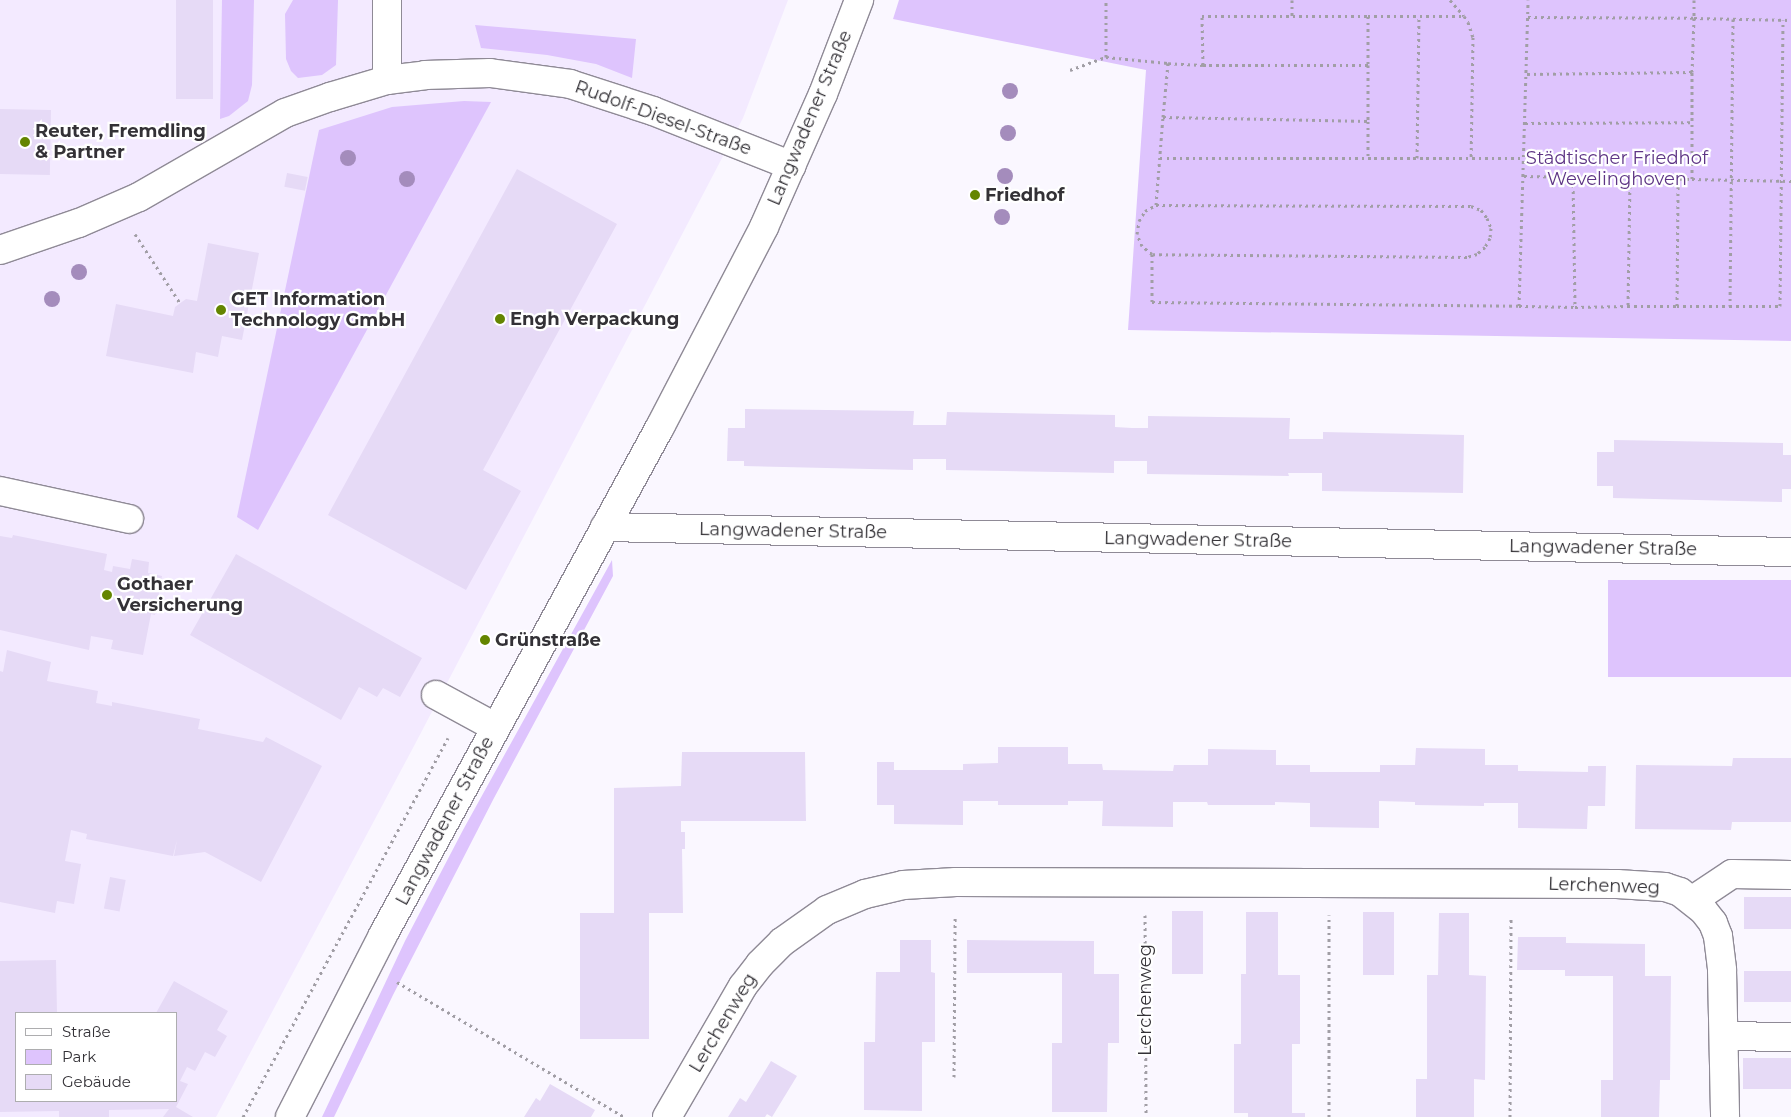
<!DOCTYPE html>
<meta charset="utf-8">
<style>
body{margin:0}
#map{position:relative;width:1791px;height:1117px;overflow:hidden;background:#faf7ff;font-family:Montserrat,sans-serif}
div>[style]{position:absolute}
[style*='--x']{left:calc(var(--x)*1px);top:calc(var(--y)*1px);width:calc(var(--w)*1px);rotate:calc(var(--a)*1deg)}
.built>*{inset:0;background:#f3eaff}
.green>*{inset:0;background:#dec4fd;transform-origin:0 0}
.building>*{inset:0;background:#e6daf6;transform-origin:0 0}
.path>*{height:3px;margin-top:-1.5px;transform-origin:0;background:repeating-linear-gradient(90deg,#a19ea5 0 2.5px,transparent 0 6.5px)}
.roads{filter:drop-shadow(1px 0 #8f8a96) drop-shadow(-1px 0 #8f8a96) drop-shadow(0 1px #8f8a96) drop-shadow(0 -1px #8f8a96)}
.minor>*{height:28px;margin:-14px;padding:0 14px;transform-origin:14px;border-radius:14px;background:#fff}
.trees>*{width:16px;height:16px;margin:-8px;border-radius:50%;background:#a48cbc}
.dots>*{width:14px;height:14px;translate:-50% -50%;box-sizing:border-box;border:2px solid #fff;border-radius:50%}
span{translate:-50% -50%;white-space:nowrap;text-align:center;line-height:1.15;-webkit-text-stroke:4.5px #fff;paint-order:stroke}
.street-label{font-size:18px;color:#333136}
.poi-label{font-size:18px;color:#333136;font-weight:700}
.left{translate:0 -50%;text-align:left}
.park-label{font-size:18px;color:#5e3585}
.legend{position:absolute;left:15px;top:1012px;width:162px;height:90px;box-sizing:border-box;background:#fff;border:1px solid #adadaf;margin:0;padding:6px 9px;list-style:none;font-size:15px;color:#333136}
.legend li{display:flex;align-items:center;gap:10px;height:25px}
.legend b{width:25px;border:1px solid #adadaf}
</style>
<div id="map">
<div class="built">
<div style="clip-path:polygon(evenodd,0 0,788px 0,743px 118px,414px 746px,216px 1117px,0 1117px,0 0,16px 1013px,176px 1013px,176px 1101px,16px 1101px,16px 1013px)"></div>
</div>
<div class="green">
<div style="clip-path:polygon(222px 0,254px 0,252px 85px,248px 101px,229px 116px,220px 119px)"></div>
<div style="clip-path:polygon(293px 0,338px 0,336px 65px,322px 75px,298px 78px,291px 71px,286px 59px,285px 14px)"></div>
<div style="clip-path:polygon(899px 0,1791px 0,1791px 341px,1128px 330px,1146px 70px,893px 19px)"></div>
<div style="clip-path:polygon(475px 25px,636px 39px,632px 78px,596px 64px,547px 55px,481px 48px)"></div>
<div style="clip-path:polygon(464px 101px,491px 102px,258px 530px,237px 517px,319px 130px,392px 107px)"></div>
<div style="clip-path:polygon(612px 560px,613px 576px,494px 798px,393px 995px,334px 1117px,322px 1117px,405px 941px,463px 830px)"></div>
<div style="left:1608px;top:580px;width:183px;height:97px"></div>
</div>
<div class="building">
<div style="left:176px;top:0;width:37px;height:99px"></div>
<div style="left:0;top:109px;width:51px;height:65px;rotate:1deg"></div>
<div style="clip-path:polygon(517px 169px,617px 224px,483px 470px,521px 491px,466px 590px,328px 515px)"></div>
<div style="left:287px;top:173px;width:21px;height:14px;rotate:11deg"></div>
<div style="clip-path:polygon(208px 243px,259px 253px,242px 340px,222px 336px,218px 357px,196px 352px,193px 373px,106px 356px,116px 304px,173px 316px,175px 307px,186px 299px,197px 301px)"></div>
<div style="clip-path:polygon(745px 409px,914px 411px,913px 425px,946px 425px,947px 412px,1115px 415px,1115px 427px,1132px 428px,1148px 428px,1148px 416px,1290px 418px,1289px 439px,1323px 439px,1323px 432px,1464px 435px,1463px 493px,1322px 491px,1322px 473px,1288px 473px,1289px 476px,1147px 474px,1147px 461px,1114px 461px,1114px 473px,946px 470px,946px 459px,913px 459px,913px 470px,744px 466px,744px 461px,727px 461px,728px 428px,745px 428px)"></div>
<div style="clip-path:polygon(1614px 440px,1783px 443px,1783px 455px,1791px 455px,1791px 489px,1782px 489px,1782px 502px,1613px 498px,1613px 486px,1597px 486px,1597px 452px,1614px 452px)"></div>
<div style="clip-path:polygon(13px 535px,107px 554px,104px 570px,112px 572px,113px 566px,130px 569px,132px 559px,149px 562px,148px 573px,162px 576px,155px 615px,151px 614px,143px 655px,111px 649px,113px 640px,91px 636px,89px 650px,0 630px,0 536px,12px 538px)"></div>
<div style="clip-path:polygon(236px 554px,422px 658px,400px 697px,383px 688px,377px 697px,359px 687px,341px 720px,190px 635px)"></div>
<div style="clip-path:polygon(7px 650px,51px 662px,47px 681px,98px 691px,96px 703px,112px 706px,112px 702px,200px 719px,198px 729px,263px 742px,266px 737px,322px 766px,261px 882px,205px 852px,174px 856px,177px 840px,173px 856px,86px 839px,87px 834px,71px 830px,65px 861px,81px 864px,74px 904px,57px 901px,55px 913px,0 902px,0 671px,3px 672px)"></div>
<div style="clip-path:polygon(998px 747px,1068px 747px,1068px 764px,1102px 764px,1103px 770px,1173px 771px,1174px 765px,1208px 765px,1208px 749px,1276px 750px,1276px 765px,1310px 765px,1310px 772px,1380px 772px,1380px 765px,1415px 765px,1416px 748px,1485px 749px,1485px 765px,1518px 765px,1518px 771px,1588px 772px,1588px 766px,1606px 766px,1605px 806px,1588px 806px,1587px 829px,1518px 828px,1518px 803px,1484px 803px,1484px 806px,1415px 805px,1415px 802px,1379px 801px,1379px 828px,1310px 827px,1310px 803px,1275px 802px,1275px 805px,1208px 805px,1207px 802px,1173px 802px,1173px 827px,1102px 826px,1103px 801px,1068px 801px,1068px 805px,998px 805px,998px 801px,963px 801px,963px 825px,894px 824px,894px 805px,877px 805px,877px 762px,894px 762px,894px 770px,963px 770px,963px 764px,998px 763px)"></div>
<div style="clip-path:polygon(682px 752px,805px 752px,806px 821px,681px 821px,681px 832px,685px 832px,685px 849px,682px 849px,683px 913px,649px 913px,649px 1039px,580px 1039px,580px 913px,614px 913px,614px 788px,681px 786px)"></div>
<div style="clip-path:polygon(1733px 758px,1791px 758px,1791px 822px,1732px 822px,1731px 830px,1635px 829px,1636px 765px,1732px 766px)"></div>
<div style="left:110px;top:877px;width:16px;height:32px;rotate:11deg"></div>
<div style="left:1744px;top:897px;width:47px;height:32px"></div>
<div style="left:1172px;top:911px;width:31px;height:63px"></div>
<div style="clip-path:polygon(1246px 912px,1278px 912px,1278px 975px,1300px 975px,1300px 1044px,1292px 1044px,1292px 1113px,1305px 1113px,1305px 1117px,1248px 1117px,1248px 1113px,1234px 1113px,1234px 1044px,1241px 1044px,1241px 974px,1246px 974px)"></div>
<div style="left:1363px;top:912px;width:31px;height:63px"></div>
<div style="clip-path:polygon(1439px 913px,1469px 913px,1469px 975px,1486px 976px,1485px 1080px,1474px 1079px,1474px 1117px,1416px 1117px,1416px 1079px,1427px 1079px,1427px 975px,1438px 975px)"></div>
<div style="clip-path:polygon(1518px 937px,1566px 937px,1566px 943px,1645px 944px,1645px 976px,1671px 976px,1670px 1080px,1660px 1080px,1659px 1117px,1601px 1117px,1601px 1080px,1613px 1080px,1613px 976px,1565px 976px,1565px 970px,1517px 970px)"></div>
<div style="clip-path:polygon(900px 940px,931px 940px,931px 972px,935px 973px,935px 1042px,922px 1042px,922px 1111px,864px 1110px,864px 1042px,875px 1042px,876px 972px,900px 972px)"></div>
<div style="clip-path:polygon(967px 940px,1094px 941px,1094px 974px,1119px 974px,1119px 1043px,1108px 1043px,1107px 1112px,1052px 1112px,1052px 1043px,1062px 1043px,1062px 973px,967px 973px)"></div>
<div style="clip-path:polygon(56px 960px,57px 1013px,16px 1013px,16px 1101px,176px 1101px,176px 1013px,156px 1013px,174px 981px,228px 1011px,217px 1030px,227px 1036px,215px 1057px,205px 1052px,195px 1071px,187px 1067px,180px 1081px,188px 1084px,176px 1107px,193px 1117px,163px 1117px,169px 1109px,109px 1110px,109px 1117px,59px 1117px,59px 1111px,0 1112px,0 961px)"></div>
<div style="left:1744px;top:971px;width:47px;height:31px"></div>
<div style="left:1743px;top:1058px;width:48px;height:31px"></div>
<div style="clip-path:polygon(771px 1061px,797px 1076px,772px 1117px,767px 1114px,765px 1117px,728px 1117px,740px 1098px,746px 1102px)"></div>
<div style="clip-path:polygon(550px 1084px,595px 1110px,591px 1117px,524px 1117px,536px 1098px,540px 1101px)"></div>
</div>
<div class="path">
<div style="--x:1292;--y:0;--w:16;--a:90"></div>
<div style="--x:1450;--y:0;--w:21;--a:49"></div>
<div style="--x:1694;--y:0;--w:18;--a:90"></div>
<div style="--x:1694;--y:18;--w:97;--a:1.2"></div>
<div style="--x:1202;--y:16;--w:166;--a:0"></div>
<div style="--x:1368;--y:16;--w:49;--a:90"></div>
<div style="--x:1368;--y:65;--w:165;--a:180"></div>
<div style="--x:1203;--y:65;--w:49;--a:-91.2"></div>
<div style="--x:1368;--y:16;--w:96;--a:0"></div>
<div style="--x:1464;--y:16;--w:7;--a:56"></div>
<div style="--x:1468;--y:22;--w:16;--a:72"></div>
<div style="--x:1473;--y:37;--w:122;--a:90.9"></div>
<div style="--x:1528;--y:17;--w:166;--a:0.3"></div>
<div style="--x:1694;--y:18;--w:54;--a:92.1"></div>
<div style="--x:1733;--y:19;--w:287;--a:90.6"></div>
<div style="--x:1730;--y:306;--w:50;--a:0"></div>
<div style="--x:1780;--y:306;--w:286;--a:-89.4"></div>
<div style="--x:1106;--y:57;--w:62;--a:5.5"></div>
<div style="--x:1203;--y:65;--w:35;--a:-177"></div>
<div style="--x:1168;--y:63;--w:54;--a:95.3"></div>
<div style="--x:1163;--y:117;--w:205;--a:1.1"></div>
<div style="--x:1368;--y:121;--w:37;--a:90"></div>
<div style="--x:1368;--y:65;--w:56;--a:90"></div>
<div style="--x:1070;--y:70;--w:38;--a:-20"></div>
<div style="--x:1106;--y:57;--w:57;--a:-90"></div>
<div style="--x:1525;--y:123;--w:167;--a:-0.3"></div>
<div style="--x:1160;--y:158;--w:364;--a:0"></div>
<div style="--x:1417;--y:158;--w:142;--a:-89.2"></div>
<div style="--x:1524;--y:176;--w:168;--a:1"></div>
<div style="--x:1692;--y:179;--w:107;--a:-90"></div>
<div style="--x:1692;--y:72;--w:166;--a:179.3"></div>
<div style="--x:1573;--y:178;--w:129;--a:89.1"></div>
<div style="--x:1575;--y:307;--w:53;--a:-1.1"></div>
<div style="--x:1630;--y:179;--w:127;--a:90.9"></div>
<div style="--x:1628;--y:306;--w:49;--a:0"></div>
<div style="--x:1677;--y:306;--w:126;--a:-89.5"></div>
<div style="--x:1692;--y:179;--w:99;--a:1.2"></div>
<div style="--x:1156;--y:205;--w:315;--a:0.2"></div>
<div style="--x:1471;--y:206;--w:11;--a:22"></div>
<div style="--x:1481;--y:210;--w:10;--a:53"></div>
<div style="--x:1487;--y:218;--w:11;--a:68"></div>
<div style="--x:1491;--y:228;--w:10;--a:96"></div>
<div style="--x:1490;--y:238;--w:10;--a:119"></div>
<div style="--x:1485;--y:247;--w:11;--a:139"></div>
<div style="--x:1477;--y:254;--w:10;--a:163"></div>
<div style="--x:1467;--y:257;--w:315;--a:-179.5"></div>
<div style="--x:1152;--y:254;--w:13;--a:-141"></div>
<div style="--x:1142;--y:246;--w:13;--a:-113"></div>
<div style="--x:1137;--y:234;--w:13;--a:-81"></div>
<div style="--x:1139;--y:221;--w:12;--a:-59"></div>
<div style="--x:1145;--y:211;--w:13;--a:-29"></div>
<div style="--x:1156;--y:205;--w:88;--a:-85.5"></div>
<div style="--x:135;--y:234;--w:82;--a:56.9"></div>
<div style="--x:1152;--y:254;--w:48;--a:90"></div>
<div style="--x:1152;--y:302;--w:367;--a:0.6"></div>
<div style="--x:1519;--y:306;--w:306;--a:-88.3"></div>
<div style="--x:1519;--y:306;--w:56;--a:1"></div>
<div style="--x:1677;--y:306;--w:53;--a:0"></div>
<div style="--x:1145;--y:915;--w:202;--a:89.7"></div>
<div style="--x:397;--y:982;--w:264;--a:30.7"></div>
<div style="--x:954;--y:1077;--w:162;--a:-89.6"></div>
<div style="--x:243;--y:1117;--w:431;--a:-61.6"></div>
<div style="--x:1329;--y:1117;--w:202;--a:-90"></div>
<div style="--x:1510;--y:1117;--w:199;--a:-89.7"></div>
</div>
<div class="roads">
<div class="minor">
<div style="--x:387;--y:80;--w:80;--a:-90"></div>
<div style="--x:0;--y:250;--w:83;--a:-18.9"></div>
<div style="--x:79;--y:223;--w:65;--a:-23.4"></div>
<div style="--x:139;--y:197;--w:168;--a:-29.9"></div>
<div style="--x:285;--y:113;--w:48;--a:-19.6"></div>
<div style="--x:330;--y:97;--w:59;--a:-16.6"></div>
<div style="--x:387;--y:80;--w:38;--a:-7"></div>
<div style="--x:425;--y:75;--w:65;--a:-1.8"></div>
<div style="--x:490;--y:73;--w:81;--a:7.8"></div>
<div style="--x:570;--y:84;--w:87;--a:18"></div>
<div style="--x:653;--y:111;--w:149;--a:21.6"></div>
<div style="--x:0;--y:491;--w:132;--a:12.2"></div>
<div style="--x:605;--y:527;--w:1186;--a:1.21"></div>
<div style="--x:436;--y:695;--w:67;--a:28.5"></div>
<div style="--x:1693;--y:900;--w:47;--a:-33.7"></div>
<div style="--x:1732;--y:874;--w:59;--a:1"></div>
<div style="--x:1724;--y:1036;--w:67;--a:0.9"></div>
<div style="--x:290;--y:1117;--w:204;--a:-62.9"></div>
<div style="--x:383;--y:935;--w:579;--a:-61.4"></div>
<div style="--x:660;--y:427;--w:225;--a:-62.5"></div>
<div style="--x:764;--y:227;--w:145;--a:-66.1"></div>
<div style="--x:823;--y:94;--w:101;--a:-69"></div>
<div style="--x:667;--y:1117;--w:151;--a:-59.9"></div>
<div style="--x:743;--y:986;--w:28;--a:-52"></div>
<div style="--x:760;--y:964;--w:31;--a:-45"></div>
<div style="--x:782;--y:942;--w:55;--a:-35.4"></div>
<div style="--x:827;--y:910;--w:41;--a:-22.8"></div>
<div style="--x:865;--y:894;--w:39;--a:-13"></div>
<div style="--x:903;--y:885;--w:53;--a:-3.2"></div>
<div style="--x:956;--y:882;--w:661;--a:0.17"></div>
<div style="--x:1617;--y:884;--w:48;--a:3.6"></div>
<div style="--x:1665;--y:887;--w:16;--a:18"></div>
<div style="--x:1680;--y:892;--w:29;--a:38"></div>
<div style="--x:1703;--y:910;--w:16;--a:52"></div>
<div style="--x:1713;--y:923;--w:14;--a:69"></div>
<div style="--x:1718;--y:936;--w:34;--a:83"></div>
<div style="--x:1722;--y:970;--w:147;--a:88.8"></div>
</div>
</div>
<div class="trees">
<div style="left:1010px;top:91px"></div>
<div style="left:1008px;top:133px"></div>
<div style="left:348px;top:158px"></div>
<div style="left:1005px;top:176px"></div>
<div style="left:407px;top:179px"></div>
<div style="left:1002px;top:217px"></div>
<div style="left:79px;top:272px"></div>
<div style="left:52px;top:299px"></div>
</div>
<div class="dots">
<div style="left:25px;top:142px;background:#648500"></div>
<div style="left:975px;top:195px;background:#648500"></div>
<div style="left:221px;top:310px;background:#648500"></div>
<div style="left:500px;top:319px;background:#648500"></div>
<div style="left:107px;top:595px;background:#648500"></div>
<div style="left:485px;top:640px;background:#648500"></div>
</div>
<div class="street-label">
<span style="left:663px;top:118px;rotate:20deg">Rudolf-Diesel-Straße</span>
<span style="left:810px;top:118px;rotate:-67deg">Langwadener Straße</span>
<span style="left:793px;top:531px;rotate:1deg">Langwadener Straße</span>
<span style="left:1198px;top:540px;rotate:1deg">Langwadener Straße</span>
<span style="left:1603px;top:548px;rotate:1deg">Langwadener Straße</span>
<span style="left:445px;top:821px;rotate:-62deg">Langwadener Straße</span>
<span style="left:1604px;top:886px;rotate:2deg">Lerchenweg</span>
<span style="left:1145px;top:1000px;rotate:-90deg">Lerchenweg</span>
<span style="left:723px;top:1023px;rotate:-59deg">Lerchenweg</span>
</div>
<div class="poi-label">
<span class="left" style="left:35px;top:142px">Reuter, Fremdling<br>&amp; Partner</span>
<span class="left" style="left:985px;top:195px">Friedhof</span>
<span class="left" style="left:231px;top:310px">GET Information<br>Technology GmbH</span>
<span class="left" style="left:510px;top:319px">Engh Verpackung</span>
<span class="left" style="left:117px;top:595px">Gothaer<br>Versicherung</span>
<span class="left" style="left:495px;top:640px">Grünstraße</span>
</div>
<div class="park-label">
<span style="left:1617px;top:169px">Städtischer Friedhof<br>Wevelinghoven</span>
</div>
<ul class="legend">
<li><b style="height:6px;background:#fff"></b>Straße</li>
<li><b style="height:14px;background:#dec4fd"></b>Park</li>
<li><b style="height:14px;background:#e6daf6"></b>Gebäude</li>
</ul>
</div>
